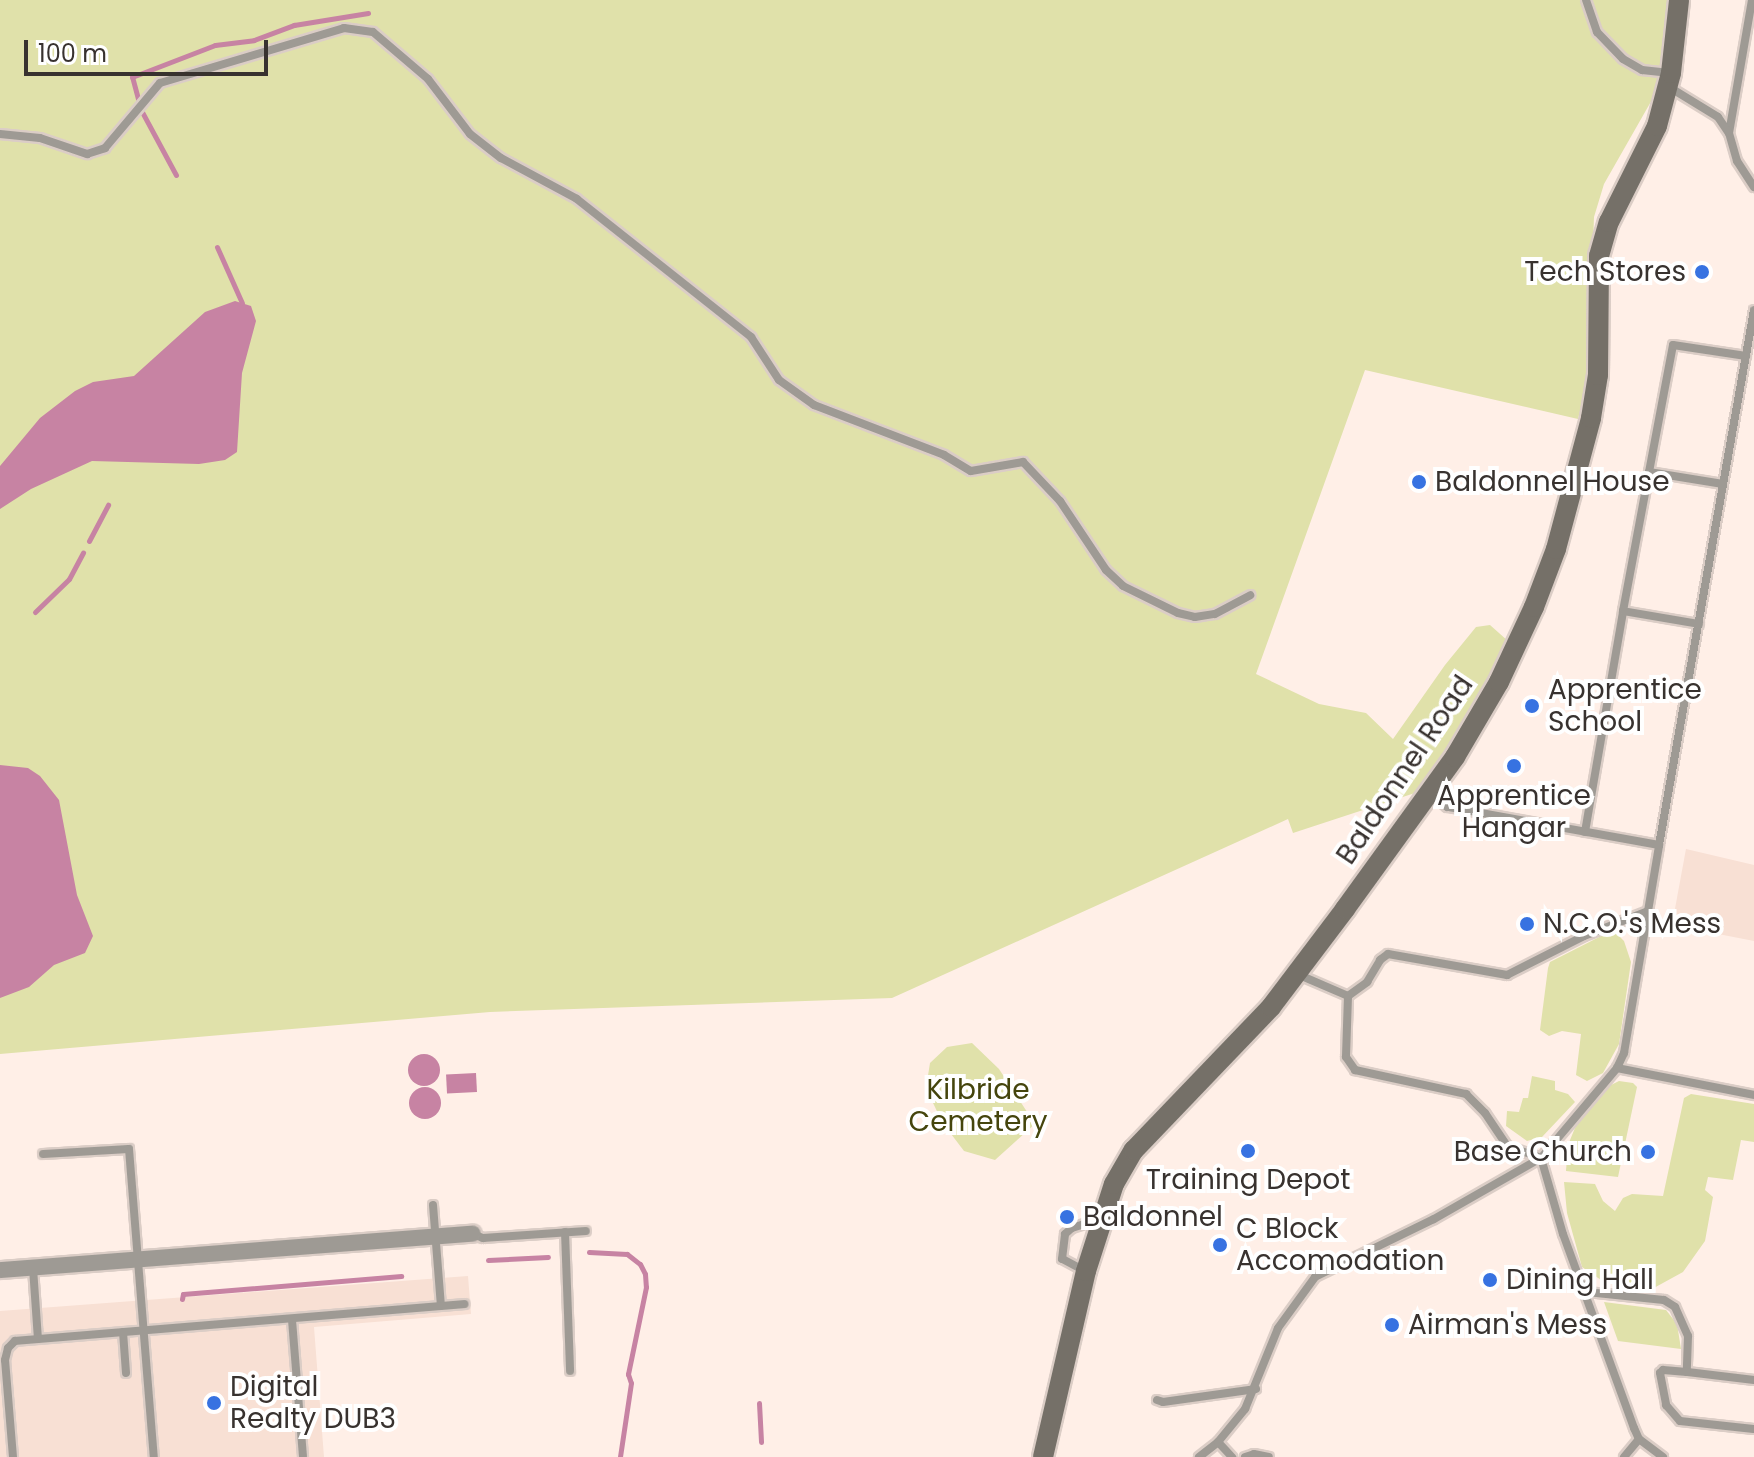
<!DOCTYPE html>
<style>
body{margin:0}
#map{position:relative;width:1754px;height:1457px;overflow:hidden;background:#ffefe7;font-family:Poppins,sans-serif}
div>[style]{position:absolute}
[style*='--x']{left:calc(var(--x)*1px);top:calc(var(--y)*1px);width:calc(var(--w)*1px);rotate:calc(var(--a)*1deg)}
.built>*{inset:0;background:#f8e0d4}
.green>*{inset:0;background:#e0e1aa}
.water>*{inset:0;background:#c783a3;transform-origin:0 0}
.round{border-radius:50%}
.stream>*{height:5px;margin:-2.5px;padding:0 2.5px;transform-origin:2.5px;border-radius:2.5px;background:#c783a3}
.roads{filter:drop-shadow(2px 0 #dbcdc6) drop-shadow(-2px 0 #dbcdc6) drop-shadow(0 2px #dbcdc6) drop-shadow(0 -2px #dbcdc6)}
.lane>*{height:8px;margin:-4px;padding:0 4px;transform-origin:4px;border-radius:4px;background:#9e9a94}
.street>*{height:16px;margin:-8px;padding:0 8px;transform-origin:8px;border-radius:8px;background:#9e9a94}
.secondary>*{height:20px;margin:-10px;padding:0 10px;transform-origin:10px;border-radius:10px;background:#757068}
.dots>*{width:22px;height:22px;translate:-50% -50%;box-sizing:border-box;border:4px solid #fff;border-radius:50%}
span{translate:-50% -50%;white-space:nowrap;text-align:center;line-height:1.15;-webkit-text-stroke:8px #fff;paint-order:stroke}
.poi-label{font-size:28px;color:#38322f}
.right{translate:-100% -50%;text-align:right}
.left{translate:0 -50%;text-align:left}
.street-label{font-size:28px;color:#38322f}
.park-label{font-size:28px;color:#45450d}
.scale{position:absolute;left:24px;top:40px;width:244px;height:36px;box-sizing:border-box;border:4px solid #38322f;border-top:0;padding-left:10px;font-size:24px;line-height:28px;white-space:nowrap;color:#38322f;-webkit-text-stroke:6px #fff;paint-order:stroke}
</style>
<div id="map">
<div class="built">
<div style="clip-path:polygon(1686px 849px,1754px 865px,1754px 941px,1672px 925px)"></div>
<div style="clip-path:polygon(468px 1276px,471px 1314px,314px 1327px,324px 1457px,0 1457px,0 1311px)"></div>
</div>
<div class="green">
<div style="clip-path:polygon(0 0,1672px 0,1663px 69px,1653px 98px,1604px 184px,1594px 217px,1588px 379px,1578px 419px,1365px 370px,1256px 674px,1319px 704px,1366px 713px,1393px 739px,1445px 665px,1476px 627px,1490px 625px,1508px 641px,1454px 747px,1421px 791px,1293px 833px,1288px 819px,892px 998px,490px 1012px,0 1054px)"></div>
<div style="clip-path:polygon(1613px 930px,1624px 941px,1631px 962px,1619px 1044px,1603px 1073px,1587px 1081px,1576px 1075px,1581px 1034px,1562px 1031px,1549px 1036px,1540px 1030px,1548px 968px,1550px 962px)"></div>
<div style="clip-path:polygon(972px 1043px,999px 1069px,1035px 1124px,995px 1160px,964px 1151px,942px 1122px,926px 1088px,930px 1063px,947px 1047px)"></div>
<div style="clip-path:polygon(1532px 1076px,1555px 1081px,1555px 1090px,1568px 1094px,1575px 1102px,1542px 1137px,1527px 1141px,1506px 1126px,1507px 1111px,1519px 1112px,1523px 1098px,1528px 1098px)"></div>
<div style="clip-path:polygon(1619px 1081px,1633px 1083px,1637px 1087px,1618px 1177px,1566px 1171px,1568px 1145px,1577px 1123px,1609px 1086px)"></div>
<div style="clip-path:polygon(1691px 1094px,1754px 1104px,1754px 1142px,1741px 1140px,1733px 1180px,1708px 1177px,1705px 1190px,1713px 1197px,1705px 1241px,1683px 1272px,1652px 1289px,1604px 1282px,1582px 1267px,1567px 1213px,1564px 1182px,1595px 1184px,1603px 1201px,1615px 1211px,1623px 1198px,1632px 1194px,1663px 1196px,1684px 1098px)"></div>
<div style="clip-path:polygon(1604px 1302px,1666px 1310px,1677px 1324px,1681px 1349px,1618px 1341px)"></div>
</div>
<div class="water">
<div style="clip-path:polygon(235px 301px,251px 306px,256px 321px,242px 373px,237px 452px,225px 460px,199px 464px,92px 461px,31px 489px,0 509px,0 466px,40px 418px,75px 391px,93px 382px,134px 376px,205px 312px)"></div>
<div style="clip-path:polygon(0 765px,28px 768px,40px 776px,59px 800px,77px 895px,93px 936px,85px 953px,54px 965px,29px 987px,0 998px)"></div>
<div class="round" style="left:408px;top:1054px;width:32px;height:32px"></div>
<div style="left:476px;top:1073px;width:19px;height:30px;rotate:87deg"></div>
<div class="round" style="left:409px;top:1087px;width:32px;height:32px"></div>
</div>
<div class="stream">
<div style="--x:176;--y:175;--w:74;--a:-118.3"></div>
<div style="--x:141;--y:110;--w:34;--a:-105"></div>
<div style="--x:132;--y:77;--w:89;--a:-21.1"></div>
<div style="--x:215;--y:45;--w:39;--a:-7"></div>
<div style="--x:254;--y:40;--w:43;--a:-20.6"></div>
<div style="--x:294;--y:25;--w:75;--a:-9.2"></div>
<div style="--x:217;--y:247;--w:61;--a:65.9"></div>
<div style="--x:89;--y:541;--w:41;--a:-62.2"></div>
<div style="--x:35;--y:612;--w:47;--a:-44.1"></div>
<div style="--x:69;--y:579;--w:30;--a:-62"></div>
<div style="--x:589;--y:1252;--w:38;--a:3"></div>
<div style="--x:627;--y:1254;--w:16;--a:38"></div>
<div style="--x:640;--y:1264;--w:11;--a:63"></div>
<div style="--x:645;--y:1274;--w:13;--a:86"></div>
<div style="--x:646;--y:1287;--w:89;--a:101.7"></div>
<div style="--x:628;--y:1374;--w:9;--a:72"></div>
<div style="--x:631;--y:1383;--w:75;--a:98.5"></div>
<div style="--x:488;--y:1260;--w:60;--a:-2.9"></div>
<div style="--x:182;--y:1299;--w:5;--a:-79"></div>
<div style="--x:183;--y:1294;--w:219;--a:-4.7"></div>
<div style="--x:759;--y:1403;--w:39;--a:87"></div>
</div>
<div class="roads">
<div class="lane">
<div style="--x:1586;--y:0;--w:34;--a:71"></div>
<div style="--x:1597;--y:32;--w:37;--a:46"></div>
<div style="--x:1623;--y:59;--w:22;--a:30"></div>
<div style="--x:1642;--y:70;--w:28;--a:6"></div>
<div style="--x:1752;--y:0;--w:135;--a:99.8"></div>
<div style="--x:1729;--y:133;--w:29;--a:74"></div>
<div style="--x:1737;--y:161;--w:31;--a:57"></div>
<div style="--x:1669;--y:87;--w:57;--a:31.5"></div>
<div style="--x:1718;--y:117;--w:18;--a:56"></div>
<div style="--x:0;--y:134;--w:40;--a:5.7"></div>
<div style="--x:40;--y:138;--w:50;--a:18.8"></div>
<div style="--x:87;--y:154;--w:19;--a:-18"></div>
<div style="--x:105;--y:148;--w:85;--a:-49.8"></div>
<div style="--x:160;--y:83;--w:192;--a:-16.6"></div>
<div style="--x:344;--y:28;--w:29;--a:8"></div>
<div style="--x:373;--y:32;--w:72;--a:40.5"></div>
<div style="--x:428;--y:79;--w:69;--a:52.6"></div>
<div style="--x:470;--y:134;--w:39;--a:38"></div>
<div style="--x:501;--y:158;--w:86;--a:28.3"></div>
<div style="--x:577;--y:199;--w:222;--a:38.4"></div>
<div style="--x:751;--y:337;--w:51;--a:56.9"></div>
<div style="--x:779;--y:380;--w:43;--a:35.5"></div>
<div style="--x:814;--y:405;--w:139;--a:21"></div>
<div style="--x:944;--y:455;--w:31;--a:31"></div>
<div style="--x:971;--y:471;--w:53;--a:-9.8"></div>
<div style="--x:1023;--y:462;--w:54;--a:46.5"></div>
<div style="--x:1060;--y:501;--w:83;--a:56.3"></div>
<div style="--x:1106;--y:570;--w:23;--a:43"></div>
<div style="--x:1123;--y:586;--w:61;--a:26.1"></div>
<div style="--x:1178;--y:613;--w:17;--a:13"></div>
<div style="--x:1195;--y:617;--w:20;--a:-9"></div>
<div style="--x:1215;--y:614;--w:40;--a:-28"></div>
<div style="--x:1649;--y:472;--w:129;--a:-79.3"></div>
<div style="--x:1673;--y:345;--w:74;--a:8.6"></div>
<div style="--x:1623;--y:611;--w:141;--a:-79.4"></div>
<div style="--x:1649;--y:472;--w:75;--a:9.2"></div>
<div style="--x:1585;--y:832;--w:224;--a:-80.2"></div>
<div style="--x:1623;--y:611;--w:77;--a:9.7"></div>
<div style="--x:1659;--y:845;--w:543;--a:-79.93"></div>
<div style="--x:1297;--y:974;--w:56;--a:23.3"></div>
<div style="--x:1348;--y:996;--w:61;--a:91.9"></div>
<div style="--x:1346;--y:1057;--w:16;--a:55"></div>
<div style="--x:1355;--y:1070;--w:114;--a:12.2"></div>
<div style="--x:1466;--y:1094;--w:27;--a:45"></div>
<div style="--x:1485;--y:1113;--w:40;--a:56"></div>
<div style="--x:1507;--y:1146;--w:36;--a:19"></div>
<div style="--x:1541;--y:1158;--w:79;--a:73.9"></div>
<div style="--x:1563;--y:1234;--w:207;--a:69.9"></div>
<div style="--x:1634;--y:1428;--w:12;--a:66"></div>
<div style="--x:1639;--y:1439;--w:30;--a:37"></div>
<div style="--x:1348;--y:996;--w:24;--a:-36"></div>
<div style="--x:1367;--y:982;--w:26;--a:-59"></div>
<div style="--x:1380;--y:960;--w:10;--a:-37"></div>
<div style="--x:1388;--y:954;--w:121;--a:10"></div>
<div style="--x:1507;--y:975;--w:86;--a:-26.9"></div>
<div style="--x:1584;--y:936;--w:69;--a:-21.3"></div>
<div style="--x:1617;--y:1068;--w:140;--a:11.1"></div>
<div style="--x:43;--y:1154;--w:86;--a:-3.3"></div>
<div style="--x:129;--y:1149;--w:309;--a:85.4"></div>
<div style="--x:433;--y:1205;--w:101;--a:85.5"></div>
<div style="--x:565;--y:1232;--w:139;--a:87.9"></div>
<div style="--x:473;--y:1234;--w:11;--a:22"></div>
<div style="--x:483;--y:1238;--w:103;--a:-3.9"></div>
<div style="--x:33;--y:1268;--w:71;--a:86"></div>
<div style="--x:1085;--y:1271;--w:26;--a:-152"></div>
<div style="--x:1062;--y:1259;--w:25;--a:-83"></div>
<div style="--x:1065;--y:1234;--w:9;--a:-41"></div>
<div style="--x:1072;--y:1228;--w:28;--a:-18"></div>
<div style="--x:1587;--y:1292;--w:77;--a:5.9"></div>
<div style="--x:1664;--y:1300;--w:13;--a:32"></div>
<div style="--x:1675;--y:1307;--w:32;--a:66"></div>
<div style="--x:1688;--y:1336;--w:36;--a:92"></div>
<div style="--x:292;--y:1320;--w:137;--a:85.4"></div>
<div style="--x:123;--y:1332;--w:41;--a:85.8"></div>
<div style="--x:1754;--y:1380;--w:67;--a:-173.2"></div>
<div style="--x:1687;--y:1372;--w:24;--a:-175"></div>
<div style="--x:1663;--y:1370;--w:4;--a:135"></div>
<div style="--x:1660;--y:1373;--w:33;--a:79"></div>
<div style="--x:1666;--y:1405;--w:21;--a:49"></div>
<div style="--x:1680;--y:1421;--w:74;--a:6.2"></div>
<div style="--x:1157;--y:1400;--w:6;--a:18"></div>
<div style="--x:1163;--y:1402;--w:94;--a:-8"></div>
<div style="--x:1218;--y:1442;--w:21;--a:47"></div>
<div style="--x:13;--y:1457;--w:97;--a:-94.7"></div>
<div style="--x:5;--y:1360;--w:12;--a:-76"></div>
<div style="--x:8;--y:1348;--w:10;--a:-45"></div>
<div style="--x:15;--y:1341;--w:451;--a:-4.7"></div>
<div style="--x:1199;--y:1457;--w:24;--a:-38"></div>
<div style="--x:1218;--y:1442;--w:43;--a:-50.7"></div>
<div style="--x:1245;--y:1409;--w:87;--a:-67.8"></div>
<div style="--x:1278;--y:1328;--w:63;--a:-54"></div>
<div style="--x:1315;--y:1277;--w:132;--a:-26"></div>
<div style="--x:1434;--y:1219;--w:123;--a:-29.7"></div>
<div style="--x:1541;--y:1158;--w:118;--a:-49.8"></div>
<div style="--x:1617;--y:1068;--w:17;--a:-65"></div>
<div style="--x:1624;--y:1053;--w:211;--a:-80.4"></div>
<div style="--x:1659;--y:845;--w:215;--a:-169.8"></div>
<div style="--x:1447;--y:807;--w:21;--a:-139"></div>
<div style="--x:1245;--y:1457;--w:9;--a:-18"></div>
<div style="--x:1254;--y:1454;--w:15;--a:11"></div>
<div style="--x:1624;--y:1457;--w:23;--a:-50"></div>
</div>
<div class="street">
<div style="--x:0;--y:1270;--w:474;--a:-4.4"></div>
</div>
<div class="secondary">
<div style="--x:1043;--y:1457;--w:191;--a:-77"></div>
<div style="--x:1086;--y:1271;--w:91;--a:-72.2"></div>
<div style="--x:1114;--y:1184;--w:39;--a:-60"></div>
<div style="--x:1134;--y:1150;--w:198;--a:-46.2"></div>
<div style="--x:1271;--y:1007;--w:123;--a:-52.9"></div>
<div style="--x:1345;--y:909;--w:188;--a:-54.1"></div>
<div style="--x:1455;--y:757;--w:87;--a:-59.6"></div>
<div style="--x:1499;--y:682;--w:83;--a:-65"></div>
<div style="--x:1534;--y:607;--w:62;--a:-69.2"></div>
<div style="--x:1556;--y:549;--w:136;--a:-75"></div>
<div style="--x:1591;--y:418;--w:44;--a:-80.8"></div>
<div style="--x:1598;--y:375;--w:119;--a:-89.5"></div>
<div style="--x:1599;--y:256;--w:35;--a:-74"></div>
<div style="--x:1609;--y:222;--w:107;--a:-63.4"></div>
<div style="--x:1657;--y:126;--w:55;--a:-75.2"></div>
<div style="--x:1671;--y:73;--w:73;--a:-83.7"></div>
</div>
</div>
<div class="dots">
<div style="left:1702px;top:272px;background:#3772e1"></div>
<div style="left:1419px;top:482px;background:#3772e1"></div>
<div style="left:1532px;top:706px;background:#3772e1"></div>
<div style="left:1514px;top:766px;background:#3772e1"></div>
<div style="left:1527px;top:924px;background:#3772e1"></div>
<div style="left:1248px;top:1151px;background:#3772e1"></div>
<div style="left:1648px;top:1152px;background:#3772e1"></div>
<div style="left:1067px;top:1217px;background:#3772e1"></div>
<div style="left:1220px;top:1245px;background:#3772e1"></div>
<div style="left:1490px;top:1280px;background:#3772e1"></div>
<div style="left:1392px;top:1325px;background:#3772e1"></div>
<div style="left:214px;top:1403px;background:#3772e1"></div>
</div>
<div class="poi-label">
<span class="right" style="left:1686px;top:272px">Tech Stores</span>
<span class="left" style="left:1435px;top:482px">Baldonnel House</span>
<span class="left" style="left:1548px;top:706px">Apprentice<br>School</span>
<span style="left:1514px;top:812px">Apprentice<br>Hangar</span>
<span class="left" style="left:1543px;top:924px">N.C.O.'s Mess</span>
<span class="right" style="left:1632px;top:1152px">Base Church</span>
<span style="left:1248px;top:1180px">Training Depot</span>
<span class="left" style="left:1083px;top:1217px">Baldonnel</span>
<span class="left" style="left:1236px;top:1245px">C Block<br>Accomodation</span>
<span class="left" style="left:1506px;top:1280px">Dining Hall</span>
<span class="left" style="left:1408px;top:1325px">Airman's Mess</span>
<span class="left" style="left:230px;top:1403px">Digital<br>Realty DUB3</span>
</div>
<div class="street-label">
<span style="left:1405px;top:770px;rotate:-56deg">Baldonnel Road</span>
</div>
<div class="park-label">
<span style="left:978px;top:1106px">Kilbride<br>Cemetery</span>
</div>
<div class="scale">100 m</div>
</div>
